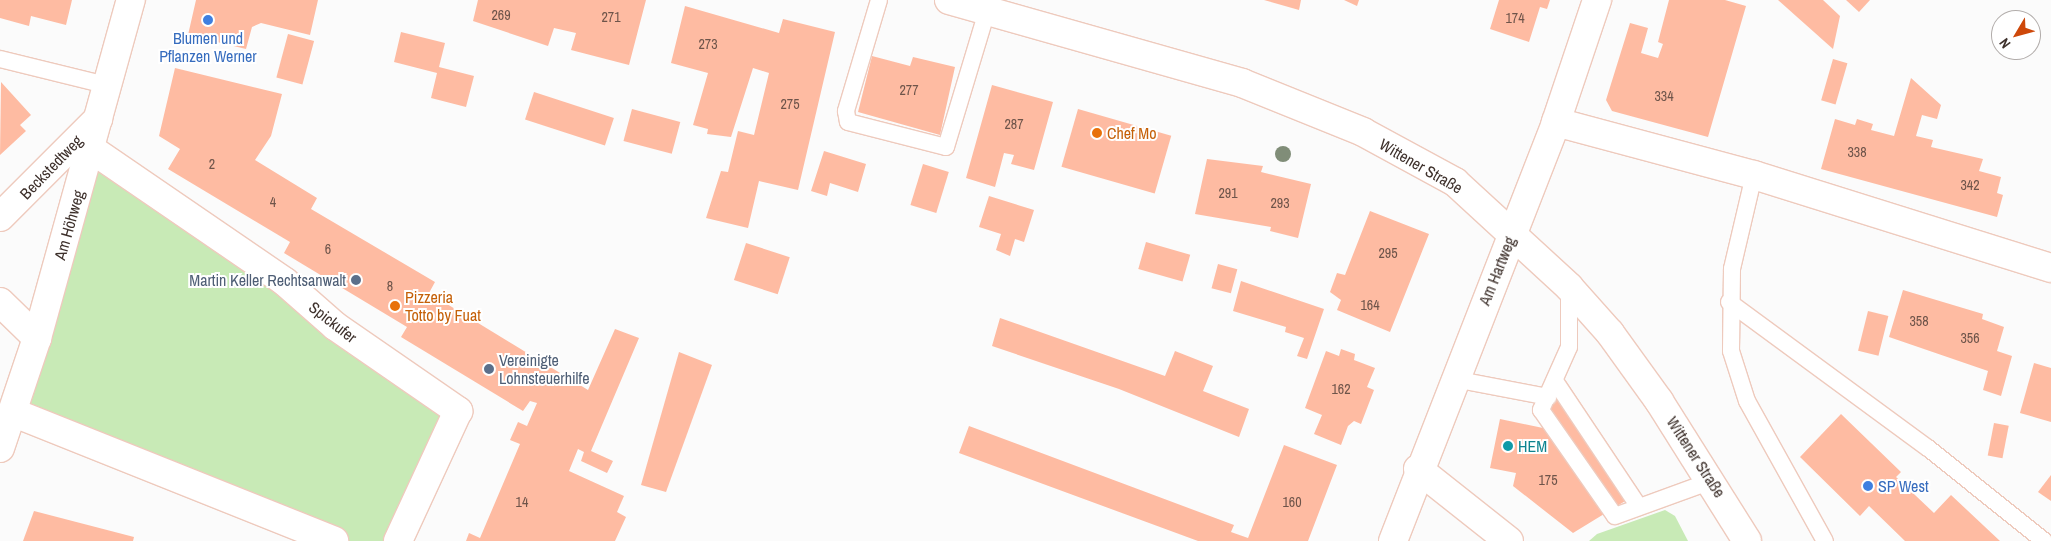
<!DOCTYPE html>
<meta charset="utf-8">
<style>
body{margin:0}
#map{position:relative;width:2051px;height:541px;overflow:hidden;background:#fbfbfb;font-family:"Archivo Narrow",sans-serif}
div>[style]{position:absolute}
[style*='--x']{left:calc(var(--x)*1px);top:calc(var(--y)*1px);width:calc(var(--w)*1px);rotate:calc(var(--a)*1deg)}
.green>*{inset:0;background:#c8eab6}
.building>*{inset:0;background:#febba2;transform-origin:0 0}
.roads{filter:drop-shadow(1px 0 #eecabd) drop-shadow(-1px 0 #eecabd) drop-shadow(0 1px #eecabd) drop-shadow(0 -1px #eecabd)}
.lane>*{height:16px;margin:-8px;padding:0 8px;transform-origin:8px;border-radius:8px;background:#fff}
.street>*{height:28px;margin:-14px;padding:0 14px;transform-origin:14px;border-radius:14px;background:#fff}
.secondary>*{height:28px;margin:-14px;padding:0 14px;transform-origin:14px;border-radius:14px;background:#fff}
.trees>*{width:16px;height:16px;margin:-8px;border-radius:50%;background:#808d78}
.dots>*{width:14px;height:14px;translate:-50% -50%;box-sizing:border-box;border:2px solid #fff;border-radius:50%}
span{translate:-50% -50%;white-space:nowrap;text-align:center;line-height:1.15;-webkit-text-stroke:4px #fff;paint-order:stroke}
.number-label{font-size:14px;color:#6e544a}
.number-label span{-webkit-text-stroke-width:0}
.shop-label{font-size:16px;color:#366cbe}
.left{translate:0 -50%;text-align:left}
.food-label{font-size:16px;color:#c56008}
.street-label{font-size:16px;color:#3e312c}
.service-label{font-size:16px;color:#4e5e75}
.right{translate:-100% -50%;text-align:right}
.culture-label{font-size:16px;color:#0d838f}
.north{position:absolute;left:1991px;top:10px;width:50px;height:50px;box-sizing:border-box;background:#fff;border:1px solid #b2adab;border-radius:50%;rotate:233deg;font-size:14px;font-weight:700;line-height:20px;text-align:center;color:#3e312c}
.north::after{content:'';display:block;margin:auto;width:18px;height:22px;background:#ce480a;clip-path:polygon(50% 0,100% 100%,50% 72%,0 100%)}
</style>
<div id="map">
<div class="green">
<div style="clip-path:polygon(91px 149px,458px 411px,398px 541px,334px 541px,12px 412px)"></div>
<div style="clip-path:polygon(1665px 510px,1675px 516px,1688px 541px,1589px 541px,1597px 534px)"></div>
</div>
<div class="building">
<div style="clip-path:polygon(0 0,72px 0,66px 25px,31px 16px,29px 26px,0 18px)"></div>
<div style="clip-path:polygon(196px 0,318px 0,310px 35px,261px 23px,252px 27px,246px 49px,188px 35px)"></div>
<div style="clip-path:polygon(478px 0,646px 0,629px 65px,571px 50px,576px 33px,554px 28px,548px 46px,473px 21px)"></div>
<div style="clip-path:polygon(1264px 0,1301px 0,1299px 10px)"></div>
<div style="clip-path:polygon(1344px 0,1359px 0,1357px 6px)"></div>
<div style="clip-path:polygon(1499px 0,1550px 0,1547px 9px,1540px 7px,1529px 42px,1490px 29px)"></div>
<div style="clip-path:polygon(1669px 0,1725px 0,1746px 6px,1708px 137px,1612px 111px,1606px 100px,1630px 23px,1648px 28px,1641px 53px,1658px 58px,1663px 44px,1658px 42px)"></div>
<div style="clip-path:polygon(1778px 0,1823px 0,1840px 16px,1833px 49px)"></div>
<div style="clip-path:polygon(1846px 0,1870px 0,1859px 12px)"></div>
<div style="clip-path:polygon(685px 6px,779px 33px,783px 19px,835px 32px,798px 190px,759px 181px,748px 228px,706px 218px,721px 171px,728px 172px,738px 131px,754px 135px,769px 73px,753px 68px,731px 137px,707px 134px,708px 129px,693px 125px,708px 73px,671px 63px)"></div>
<div style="clip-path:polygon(401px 32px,445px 43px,439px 67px,474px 76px,466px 107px,431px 98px,437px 73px,394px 62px)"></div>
<div style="left:288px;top:34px;width:27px;height:45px;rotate:15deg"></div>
<div style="clip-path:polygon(872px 56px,910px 66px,913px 57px,955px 67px,940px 135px,858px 112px)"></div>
<div style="left:1833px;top:59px;width:15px;height:43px;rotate:16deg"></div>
<div style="clip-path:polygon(175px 68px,282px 94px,271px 136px,255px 160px,317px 198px,311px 209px,435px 282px,429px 293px,588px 390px,615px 329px,639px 338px,591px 451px,613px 461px,607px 473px,581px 461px,584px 452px,578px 449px,569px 471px,624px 496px,617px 512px,626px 517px,615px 541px,466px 541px,469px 533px,480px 538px,520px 444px,510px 440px,518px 422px,527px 426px,537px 403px,530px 401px,523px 411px,401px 337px,407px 327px,284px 253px,290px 242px,168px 169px,180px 149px,159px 136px)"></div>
<div style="clip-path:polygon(1911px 78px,1941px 105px,1937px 119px,1922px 115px,1916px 136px,1933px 140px,1931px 147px,1983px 159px,1979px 171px,2001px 177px,1997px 193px,2003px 195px,1997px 217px,1821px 169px,1835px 119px,1855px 125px,1857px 119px,1873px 124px,1871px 130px,1894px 136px)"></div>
<div style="clip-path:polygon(1px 82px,31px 115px,20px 125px,26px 131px,0 155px)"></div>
<div style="clip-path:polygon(992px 85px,1053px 102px,1034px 170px,1011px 164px,1014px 155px,1004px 153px,995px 187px,966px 178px)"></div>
<div style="left:534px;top:92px;width:84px;height:29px;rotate:18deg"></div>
<div style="left:632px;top:109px;width:50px;height:33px;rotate:15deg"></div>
<div style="left:1078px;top:109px;width:97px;height:60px;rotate:16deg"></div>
<div style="clip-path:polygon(824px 151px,866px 164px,858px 192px,830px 183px,827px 196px,811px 191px)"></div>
<div style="clip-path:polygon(1207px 159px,1263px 166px,1261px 172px,1311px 184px,1298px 238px,1270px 231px,1271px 227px,1195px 214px)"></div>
<div style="left:923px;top:164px;width:27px;height:43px;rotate:17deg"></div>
<div style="clip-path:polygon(989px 196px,1034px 210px,1024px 242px,1015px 239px,1010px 256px,996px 250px,1001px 234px,979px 227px)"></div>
<div style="clip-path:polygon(1370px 211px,1429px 234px,1390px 332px,1337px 310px,1341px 300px,1330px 292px,1337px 273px,1345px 275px)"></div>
<div style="left:1146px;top:242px;width:46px;height:28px;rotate:16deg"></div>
<div style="left:746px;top:243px;width:46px;height:39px;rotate:18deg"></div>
<div style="left:1218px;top:264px;width:20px;height:25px;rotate:15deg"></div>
<div style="clip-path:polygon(1241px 281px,1324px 309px,1307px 359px,1297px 356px,1304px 338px,1285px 332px,1286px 327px,1233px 311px)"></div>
<div style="clip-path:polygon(1903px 290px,1983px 314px,1982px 319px,2004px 327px,1997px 351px,2012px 356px,2001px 396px,1983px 390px,1988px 371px,1889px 337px)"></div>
<div style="left:1868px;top:311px;width:21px;height:41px;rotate:14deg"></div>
<div style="clip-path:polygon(1000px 318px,1165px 376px,1175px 351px,1213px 366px,1203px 391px,1249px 409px,1239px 437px,1119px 389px,992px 346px)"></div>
<div style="clip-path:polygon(1341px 349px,1355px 354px,1354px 360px,1375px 368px,1367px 387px,1374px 390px,1361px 424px,1354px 421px,1348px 426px,1341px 445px,1314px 434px,1322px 415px,1305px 408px,1326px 351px,1339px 356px)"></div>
<div style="clip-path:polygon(679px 352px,712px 365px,666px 492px,641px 485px)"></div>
<div style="clip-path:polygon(2034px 363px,2051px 368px,2051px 422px,2020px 413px)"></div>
<div style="clip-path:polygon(1566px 381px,1640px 492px,1573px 533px,1513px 486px,1516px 473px,1490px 468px,1500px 419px,1543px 428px,1551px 392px)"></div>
<div style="clip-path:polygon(1841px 414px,1901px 472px,1896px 477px,1934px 513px,1951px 495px,2000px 541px,1905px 541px,1869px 506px,1860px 516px,1800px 457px)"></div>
<div style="left:1994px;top:423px;width:15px;height:33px;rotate:11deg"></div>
<div style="clip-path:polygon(969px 426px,1234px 525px,1231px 532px,1248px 538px,1284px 445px,1337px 465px,1308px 541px,1198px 541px,959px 453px)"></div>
<div style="clip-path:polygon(2051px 475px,2051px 501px,2038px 492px)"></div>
<div style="clip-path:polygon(34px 511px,134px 537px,133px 541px,23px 541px)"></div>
</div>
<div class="roads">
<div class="lane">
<div style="--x:879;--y:0;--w:116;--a:106.6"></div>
<div style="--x:846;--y:111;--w:11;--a:80"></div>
<div style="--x:848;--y:122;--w:101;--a:14.3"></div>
<div style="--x:946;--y:147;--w:142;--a:-73.2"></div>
<div style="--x:0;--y:59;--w:113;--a:13.8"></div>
<div style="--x:1754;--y:175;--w:97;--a:103.2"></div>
<div style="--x:1732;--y:269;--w:82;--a:90.7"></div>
<div style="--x:1731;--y:351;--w:52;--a:72.3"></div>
<div style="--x:1747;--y:401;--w:160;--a:60.9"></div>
<div style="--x:1569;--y:287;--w:60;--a:90"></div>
<div style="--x:1569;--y:347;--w:69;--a:114"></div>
<div style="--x:1541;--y:410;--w:129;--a:55.1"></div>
<div style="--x:1615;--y:516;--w:102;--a:-20"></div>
<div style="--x:1729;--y:302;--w:247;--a:36.3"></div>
<div style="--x:1928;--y:448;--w:149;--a:38.7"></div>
<div style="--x:1454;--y:379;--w:96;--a:10.8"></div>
<div style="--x:1555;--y:381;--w:151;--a:56.3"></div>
</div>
<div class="street">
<div style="--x:1556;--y:122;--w:205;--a:15"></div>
<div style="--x:1754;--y:175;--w:311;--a:17.4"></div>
<div style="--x:91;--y:149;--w:235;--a:34.4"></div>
<div style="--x:285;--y:282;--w:67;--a:41.3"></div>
<div style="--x:335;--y:326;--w:150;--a:34.6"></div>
<div style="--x:458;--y:411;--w:143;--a:114.8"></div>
<div style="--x:0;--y:217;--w:139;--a:-45"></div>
<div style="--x:0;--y:302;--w:52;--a:44.2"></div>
<div style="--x:12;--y:412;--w:347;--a:21.8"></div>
<div style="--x:0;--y:448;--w:116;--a:-71.4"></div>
<div style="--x:37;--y:338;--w:351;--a:-74.5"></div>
<div style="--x:1418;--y:469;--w:116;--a:38.4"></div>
<div style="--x:1393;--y:541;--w:450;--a:-68.7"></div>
<div style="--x:1556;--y:122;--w:129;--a:-71.4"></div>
</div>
<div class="secondary">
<div style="--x:949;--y:0;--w:305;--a:15.8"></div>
<div style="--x:1242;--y:83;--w:131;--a:22"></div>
<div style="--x:1363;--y:132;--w:105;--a:28.5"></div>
<div style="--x:1455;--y:182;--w:155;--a:42.6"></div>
<div style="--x:1569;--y:287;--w:62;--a:48.3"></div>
<div style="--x:1610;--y:333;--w:84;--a:54.2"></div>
<div style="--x:1659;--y:401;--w:165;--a:57.8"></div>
</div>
</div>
<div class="trees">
<div style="left:1283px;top:154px"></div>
</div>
<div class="dots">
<div style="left:208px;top:20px;background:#3f7fe0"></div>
<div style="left:1097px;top:133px;background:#e8710a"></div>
<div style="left:356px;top:280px;background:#5c6f8a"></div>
<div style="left:395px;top:306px;background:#e8710a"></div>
<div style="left:489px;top:369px;background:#5c6f8a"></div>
<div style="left:1508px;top:446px;background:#0f9aa8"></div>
<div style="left:1868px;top:486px;background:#3f7fe0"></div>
</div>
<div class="number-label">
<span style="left:501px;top:15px">269</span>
<span style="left:611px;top:17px">271</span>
<span style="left:1515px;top:18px">174</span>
<span style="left:708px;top:44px">273</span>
<span style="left:909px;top:90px">277</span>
<span style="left:1664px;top:96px">334</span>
<span style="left:790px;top:104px">275</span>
<span style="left:1014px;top:124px">287</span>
<span style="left:1857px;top:152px">338</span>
<span style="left:212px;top:164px">2</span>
<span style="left:1970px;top:185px">342</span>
<span style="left:1228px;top:193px">291</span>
<span style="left:273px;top:202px">4</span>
<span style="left:1280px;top:203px">293</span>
<span style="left:328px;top:249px">6</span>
<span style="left:1388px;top:253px">295</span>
<span style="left:390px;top:286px">8</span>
<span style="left:1370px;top:305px">164</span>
<span style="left:1919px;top:321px">358</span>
<span style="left:1970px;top:338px">356</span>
<span style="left:1341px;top:389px">162</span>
<span style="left:1548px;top:480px">175</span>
<span style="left:522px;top:502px">14</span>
<span style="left:1292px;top:502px">160</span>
</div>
<div class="shop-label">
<span style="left:208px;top:47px">Blumen und<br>Pflanzen Werner</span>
<span class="left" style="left:1878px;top:486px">SP West</span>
</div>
<div class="food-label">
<span class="left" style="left:1107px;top:133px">Chef Mo</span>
<span class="left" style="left:405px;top:306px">Pizzeria<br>Totto by Fuat</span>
</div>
<div class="street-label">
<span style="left:1421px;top:166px;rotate:30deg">Wittener Straße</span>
<span style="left:51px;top:167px;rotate:-46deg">Beckstedtweg</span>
<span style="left:69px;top:225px;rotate:-74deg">Am Höhweg</span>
<span style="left:1497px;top:271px;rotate:-68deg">Am Hartweg</span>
<span style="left:333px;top:322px;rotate:38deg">Spickufer</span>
<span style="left:1696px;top:457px;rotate:57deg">Wittener Straße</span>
</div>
<div class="service-label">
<span class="right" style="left:346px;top:280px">Martin Keller Rechtsanwalt</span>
<span class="left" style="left:499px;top:369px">Vereinigte<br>Lohnsteuerhilfe</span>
</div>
<div class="culture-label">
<span class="left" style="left:1518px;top:446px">HEM</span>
</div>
<div class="north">N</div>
</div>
